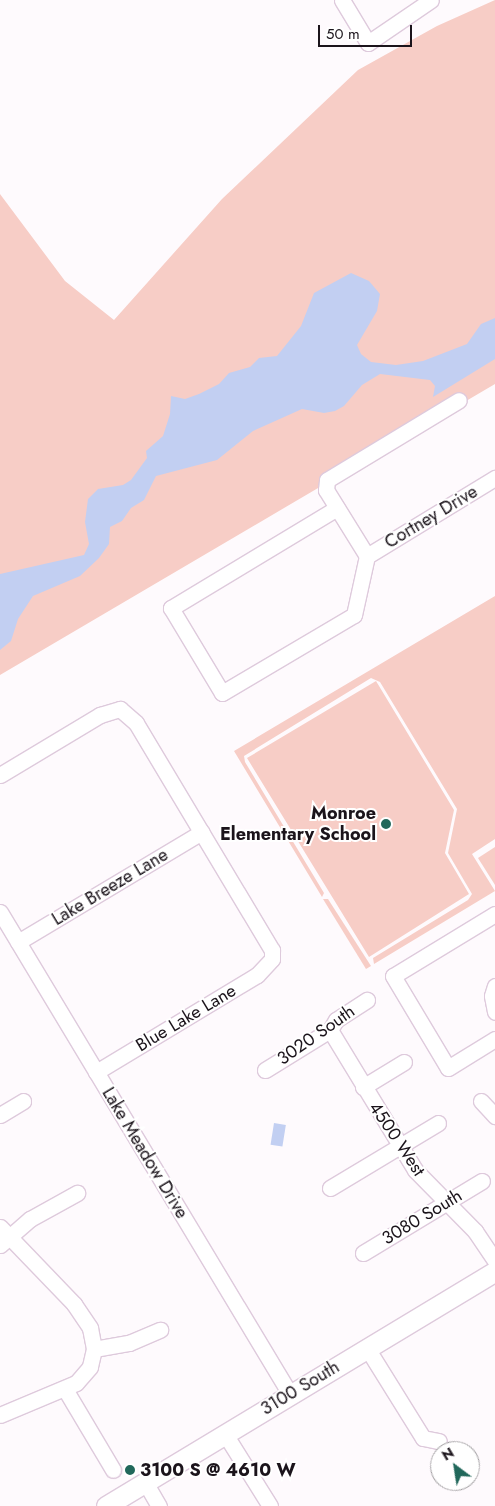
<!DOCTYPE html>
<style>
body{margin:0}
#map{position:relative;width:495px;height:1506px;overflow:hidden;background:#fefafd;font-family:Jost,sans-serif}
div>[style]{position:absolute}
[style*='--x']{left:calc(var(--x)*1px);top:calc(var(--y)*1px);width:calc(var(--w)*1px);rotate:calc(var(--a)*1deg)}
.green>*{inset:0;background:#f7cdc6}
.water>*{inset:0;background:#c2cff2;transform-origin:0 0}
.roads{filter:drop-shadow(1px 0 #decadc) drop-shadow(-1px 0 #decadc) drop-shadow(0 1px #decadc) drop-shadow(0 -1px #decadc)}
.minor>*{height:15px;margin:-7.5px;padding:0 7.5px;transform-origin:7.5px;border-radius:7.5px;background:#fff}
.major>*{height:19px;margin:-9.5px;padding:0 9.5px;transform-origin:9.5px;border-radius:9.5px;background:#fff}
.dots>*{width:14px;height:14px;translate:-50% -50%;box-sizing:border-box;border:2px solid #fff;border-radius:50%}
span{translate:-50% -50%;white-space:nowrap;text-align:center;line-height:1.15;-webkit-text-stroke:4px #fff;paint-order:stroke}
.street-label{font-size:18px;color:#1b141b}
.poi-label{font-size:18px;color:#1b141b;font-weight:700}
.right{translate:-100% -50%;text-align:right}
.left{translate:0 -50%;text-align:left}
.north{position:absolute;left:430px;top:1441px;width:50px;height:50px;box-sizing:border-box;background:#fff;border:1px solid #a4a1a4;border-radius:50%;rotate:329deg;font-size:14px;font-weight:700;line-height:20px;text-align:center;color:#1b141b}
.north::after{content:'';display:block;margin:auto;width:18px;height:22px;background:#21685b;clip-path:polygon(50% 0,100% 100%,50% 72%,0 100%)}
.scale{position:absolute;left:318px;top:25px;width:94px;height:22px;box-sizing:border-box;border:2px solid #1b141b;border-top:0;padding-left:6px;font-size:15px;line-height:18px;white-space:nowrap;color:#1b141b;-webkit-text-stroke:4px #fff;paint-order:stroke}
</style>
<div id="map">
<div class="green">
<div style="clip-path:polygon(495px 0,495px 384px,0 675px,0 194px,65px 281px,114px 320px,222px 199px,358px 70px,437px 26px)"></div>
<div style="clip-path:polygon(495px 596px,495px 839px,472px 854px,495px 891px,374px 964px,373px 958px,468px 900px,472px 894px,448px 853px,457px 809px,380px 682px,371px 678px,244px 756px,245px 762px,324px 893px,322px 897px,234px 751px)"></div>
<div style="clip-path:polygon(376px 681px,454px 810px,445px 853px,469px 894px,369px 957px,247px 758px)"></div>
<div style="clip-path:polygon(495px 847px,495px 885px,478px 858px)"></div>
<div style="clip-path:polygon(323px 899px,328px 899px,371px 966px,366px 969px)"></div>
</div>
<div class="water">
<div style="clip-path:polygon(351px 273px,369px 281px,380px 294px,377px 311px,357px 345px,361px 354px,371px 362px,396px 365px,423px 361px,467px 344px,481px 324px,495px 318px,495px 359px,433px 397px,435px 386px,430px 380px,380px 374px,362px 385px,344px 406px,335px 411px,324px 413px,302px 409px,253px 431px,217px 460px,156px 476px,144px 500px,131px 508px,122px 521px,110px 527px,109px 544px,99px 558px,80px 576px,33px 596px,18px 619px,11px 641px,0 650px,0 574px,84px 555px,89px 544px,85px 522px,88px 499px,98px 489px,123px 485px,131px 480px,147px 458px,146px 451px,163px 436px,170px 414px,171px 396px,185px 399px,199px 394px,219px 384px,229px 373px,250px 367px,259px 358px,277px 356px,301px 326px,314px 293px)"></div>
<div style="left:274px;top:1123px;width:12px;height:22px;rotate:9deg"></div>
</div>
<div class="roads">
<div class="minor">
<div style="--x:342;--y:0;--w:50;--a:58.8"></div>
<div style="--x:368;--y:43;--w:76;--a:-34.3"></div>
<div style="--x:337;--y:508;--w:194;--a:148.9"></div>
<div style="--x:171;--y:608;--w:99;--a:59"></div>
<div style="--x:222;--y:693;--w:153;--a:-30.6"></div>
<div style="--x:354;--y:615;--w:60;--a:-77.6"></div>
<div style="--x:367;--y:556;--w:78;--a:-121.8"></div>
<div style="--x:326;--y:490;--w:10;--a:-84"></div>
<div style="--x:327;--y:480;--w:154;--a:-31.2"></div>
<div style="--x:367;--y:556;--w:150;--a:-31.4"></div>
<div style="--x:0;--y:775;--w:117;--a:-31"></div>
<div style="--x:100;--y:715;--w:21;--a:-17"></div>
<div style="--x:120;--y:709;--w:21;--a:41"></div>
<div style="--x:136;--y:723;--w:265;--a:59.1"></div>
<div style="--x:272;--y:950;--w:9;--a:90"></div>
<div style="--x:272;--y:959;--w:22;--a:133"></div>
<div style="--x:257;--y:975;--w:188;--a:148.9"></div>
<div style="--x:0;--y:912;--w:563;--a:58.97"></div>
<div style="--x:495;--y:914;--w:119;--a:148.7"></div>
<div style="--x:393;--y:976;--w:107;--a:59.1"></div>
<div style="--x:448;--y:1068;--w:55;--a:-31.7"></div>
<div style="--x:18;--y:942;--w:214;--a:-30.9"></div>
<div style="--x:495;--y:986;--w:10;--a:107"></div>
<div style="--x:492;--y:996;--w:16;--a:79"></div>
<div style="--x:330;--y:1030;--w:164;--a:58.7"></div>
<div style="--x:415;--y:1170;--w:86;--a:45.5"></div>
<div style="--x:475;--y:1231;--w:36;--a:56"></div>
<div style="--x:265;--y:1070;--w:76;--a:-31.6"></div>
<div style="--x:330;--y:1030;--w:12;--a:-59"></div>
<div style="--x:336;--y:1020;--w:37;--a:-33"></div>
<div style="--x:363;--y:1087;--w:48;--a:-31.4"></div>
<div style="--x:481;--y:1101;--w:21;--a:47"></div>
<div style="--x:0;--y:1115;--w:27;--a:-31"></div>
<div style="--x:330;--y:1188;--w:126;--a:-31"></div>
<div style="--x:0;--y:1227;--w:107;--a:46.1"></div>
<div style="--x:74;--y:1304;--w:29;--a:56"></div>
<div style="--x:90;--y:1328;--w:21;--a:79"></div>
<div style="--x:94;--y:1349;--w:18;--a:103"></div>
<div style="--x:90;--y:1367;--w:21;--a:131"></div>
<div style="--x:76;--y:1383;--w:82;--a:157.2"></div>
<div style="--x:0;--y:1245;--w:40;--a:-41"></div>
<div style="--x:30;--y:1219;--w:54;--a:-29"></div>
<div style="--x:363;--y:1253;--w:139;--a:-31.2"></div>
<div style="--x:367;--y:1348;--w:106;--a:58.1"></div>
<div style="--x:423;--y:1438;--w:16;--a:11"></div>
<div style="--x:94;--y:1349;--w:36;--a:-10"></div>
<div style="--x:129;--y:1343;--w:34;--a:-23"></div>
<div style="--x:65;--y:1389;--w:94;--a:59.3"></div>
<div style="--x:225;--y:1434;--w:85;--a:58"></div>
<div style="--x:145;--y:1482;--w:28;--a:60"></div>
</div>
<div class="major">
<div style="--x:106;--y:1506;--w:454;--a:-31.1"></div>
</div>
</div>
<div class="dots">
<div style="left:386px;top:824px;background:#21685b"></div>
<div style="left:130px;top:1470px;background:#21685b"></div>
</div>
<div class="street-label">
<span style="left:431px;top:517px;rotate:-31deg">Cortney Drive</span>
<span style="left:110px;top:887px;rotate:-31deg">Lake Breeze Lane</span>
<span style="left:186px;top:1018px;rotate:-31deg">Blue Lake Lane</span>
<span style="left:316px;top:1035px;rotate:-35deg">3020 South</span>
<span style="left:397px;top:1139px;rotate:56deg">4500 West</span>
<span style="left:145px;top:1153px;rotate:59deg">Lake Meadow Drive</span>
<span style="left:422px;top:1217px;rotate:-31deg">3080 South</span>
<span style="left:300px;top:1388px;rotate:-31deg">3100 South</span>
</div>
<div class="poi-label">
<span class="right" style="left:376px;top:824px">Monroe<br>Elementary School</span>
<span class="left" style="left:140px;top:1470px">3100 S @ 4610 W</span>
</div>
<div class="north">N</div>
<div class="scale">50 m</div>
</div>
